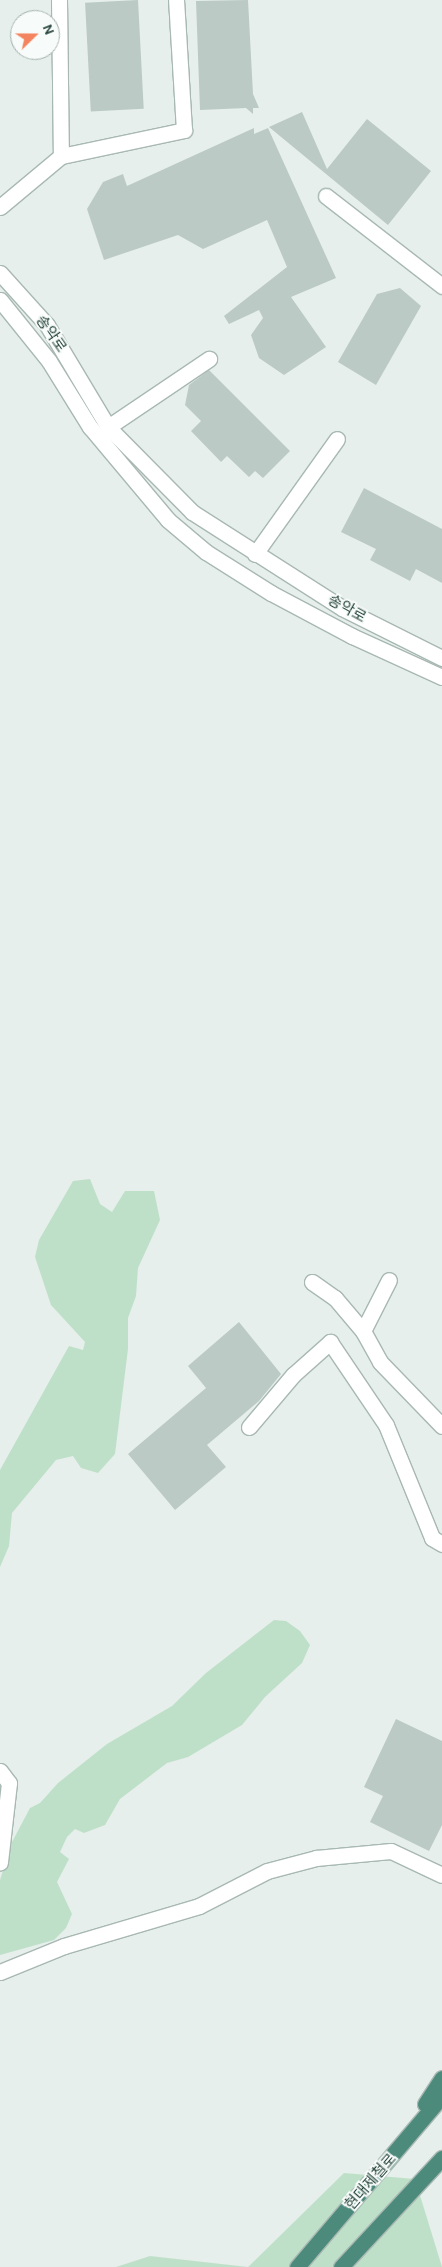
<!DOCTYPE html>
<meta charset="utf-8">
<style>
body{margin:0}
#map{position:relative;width:442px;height:2267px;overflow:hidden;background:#e6efeb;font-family:Karla,"Noto Sans KR",sans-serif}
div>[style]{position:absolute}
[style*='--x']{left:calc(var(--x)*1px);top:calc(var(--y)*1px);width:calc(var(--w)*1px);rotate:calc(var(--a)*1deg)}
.green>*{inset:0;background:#bfe0c8}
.building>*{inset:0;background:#bbcac4;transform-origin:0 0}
.roads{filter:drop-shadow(1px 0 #a8b8b2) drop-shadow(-1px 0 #a8b8b2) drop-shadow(0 1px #a8b8b2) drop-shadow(0 -1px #a8b8b2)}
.minor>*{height:15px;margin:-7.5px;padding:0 7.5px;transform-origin:7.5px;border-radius:7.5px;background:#fff}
.secondary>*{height:15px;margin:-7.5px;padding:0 7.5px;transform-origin:7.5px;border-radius:7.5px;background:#fff}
.trunk>*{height:15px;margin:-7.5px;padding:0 7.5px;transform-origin:7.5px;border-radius:7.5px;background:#4c8a7c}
span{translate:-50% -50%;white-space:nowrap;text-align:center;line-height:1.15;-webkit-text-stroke:4px #f7fbf9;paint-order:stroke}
.street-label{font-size:15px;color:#24423a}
.north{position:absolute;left:10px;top:10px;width:50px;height:50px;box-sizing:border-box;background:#f7fbf9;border:1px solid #a3b1ad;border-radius:50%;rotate:68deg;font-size:14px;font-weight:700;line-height:20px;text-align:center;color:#24423a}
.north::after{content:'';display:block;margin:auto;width:18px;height:22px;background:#f4845f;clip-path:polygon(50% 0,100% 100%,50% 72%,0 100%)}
</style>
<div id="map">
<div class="green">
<div style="clip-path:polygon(90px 1179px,100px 1204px,112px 1212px,125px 1191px,154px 1191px,160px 1220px,138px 1268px,136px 1296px,128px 1318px,128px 1349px,115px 1454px,98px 1473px,81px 1468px,73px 1456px,56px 1460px,12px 1513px,9px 1546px,0 1567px,0 1470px,69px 1346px,83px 1350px,85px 1342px,51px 1305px,35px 1257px,39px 1240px,73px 1181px)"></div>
<div style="clip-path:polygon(274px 1620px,286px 1621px,300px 1631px,310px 1645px,302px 1663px,265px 1697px,242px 1725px,188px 1757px,167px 1763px,120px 1799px,105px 1825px,84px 1833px,75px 1829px,67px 1837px,60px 1852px,69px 1859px,57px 1882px,72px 1914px,66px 1928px,54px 1940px,0 1955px,0 1880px,12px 1842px,30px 1808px,40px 1803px,58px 1783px,107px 1744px,172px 1706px,206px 1673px)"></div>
<div style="clip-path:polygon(344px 2173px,415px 2179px,442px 2267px,116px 2267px,150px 2256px,248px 2267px)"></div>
</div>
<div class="building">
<div style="left:138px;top:0;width:109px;height:53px;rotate:87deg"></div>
<div style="clip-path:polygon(248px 0,253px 94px,259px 108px,253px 108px,253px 114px,246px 108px,200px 110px,196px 1px)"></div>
<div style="clip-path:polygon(302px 112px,327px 169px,367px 119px,431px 171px,388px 225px,269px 127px)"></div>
<div style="clip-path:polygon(254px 128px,254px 134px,268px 128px,336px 278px,291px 297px,326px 347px,284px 375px,259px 358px,251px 335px,263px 318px,259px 310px,229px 324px,224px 316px,287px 267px,267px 220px,203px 249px,178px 235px,104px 260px,87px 209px,103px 182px,123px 174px,127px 186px)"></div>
<div style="clip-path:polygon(400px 288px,421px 306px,376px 385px,338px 362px,377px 294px)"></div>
<div style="clip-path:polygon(209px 370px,290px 451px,263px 478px,255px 471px,249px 477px,227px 456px,221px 462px,191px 431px,201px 421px,185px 405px,189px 385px)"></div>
<div style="clip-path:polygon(364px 488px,442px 529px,442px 583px,416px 569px,410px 581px,370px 560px,376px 549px,341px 532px)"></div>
<div style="clip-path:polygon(239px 1322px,281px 1374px,259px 1401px,207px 1445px,226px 1467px,175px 1510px,128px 1454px,206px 1388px,188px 1366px)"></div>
<div style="clip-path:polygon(396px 1719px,442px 1741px,442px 1825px,429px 1851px,370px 1822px,383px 1796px,364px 1787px)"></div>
</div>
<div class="roads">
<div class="minor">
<div style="--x:59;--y:0;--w:156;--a:89.3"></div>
<div style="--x:326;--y:196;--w:147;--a:37.8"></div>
<div style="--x:0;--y:207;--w:80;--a:-39.9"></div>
<div style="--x:61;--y:156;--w:126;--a:-11.9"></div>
<div style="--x:184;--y:130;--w:130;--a:-93.5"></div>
<div style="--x:108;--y:427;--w:122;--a:-34"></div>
<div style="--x:255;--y:554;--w:141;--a:-54.5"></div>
<div style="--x:312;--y:1282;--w:28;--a:35"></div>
<div style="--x:335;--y:1298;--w:43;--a:49.7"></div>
<div style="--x:363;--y:1331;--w:35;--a:61"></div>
<div style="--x:380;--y:1362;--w:89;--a:45.9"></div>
<div style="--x:363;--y:1331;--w:57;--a:-63"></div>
<div style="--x:249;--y:1427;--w:68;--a:-49.8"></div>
<div style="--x:293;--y:1375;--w:50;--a:-41.7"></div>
<div style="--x:330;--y:1342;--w:100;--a:56"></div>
<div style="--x:386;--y:1425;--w:122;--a:67.8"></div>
<div style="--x:432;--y:1538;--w:12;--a:31"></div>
<div style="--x:0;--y:1771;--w:15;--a:53"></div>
<div style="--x:9;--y:1783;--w:80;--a:96.5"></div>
<div style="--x:0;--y:1972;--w:69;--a:-22.1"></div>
<div style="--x:64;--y:1946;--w:141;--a:-16.5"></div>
<div style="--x:199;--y:1906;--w:76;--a:-27.2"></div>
<div style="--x:267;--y:1871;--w:51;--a:-14.9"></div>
<div style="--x:316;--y:1858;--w:75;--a:-5.3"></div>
<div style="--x:391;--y:1851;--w:56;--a:25.2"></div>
</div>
<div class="secondary">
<div style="--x:0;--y:273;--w:70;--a:47.9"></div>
<div style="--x:47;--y:325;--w:119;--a:59.1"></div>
<div style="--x:108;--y:427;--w:120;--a:45.3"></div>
<div style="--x:192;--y:512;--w:178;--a:32.6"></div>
<div style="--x:342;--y:608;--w:112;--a:26.6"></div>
<div style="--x:0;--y:300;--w:78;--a:51.2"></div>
<div style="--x:49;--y:361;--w:78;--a:58.2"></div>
<div style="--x:90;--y:427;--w:121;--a:50"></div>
<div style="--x:168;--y:520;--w:50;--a:40.1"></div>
<div style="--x:206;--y:552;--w:77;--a:32.2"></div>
<div style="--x:271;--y:593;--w:92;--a:28"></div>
<div style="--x:352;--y:636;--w:99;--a:24.5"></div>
</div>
<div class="trunk">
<div style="--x:425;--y:2104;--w:31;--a:-57"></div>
<div style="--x:297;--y:2267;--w:224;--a:-49.7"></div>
<div style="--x:341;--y:2267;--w:149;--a:-47.2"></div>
</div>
</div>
<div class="street-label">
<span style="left:51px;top:334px;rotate:55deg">송악로</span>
<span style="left:347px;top:609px;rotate:29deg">송악로</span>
<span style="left:371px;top:2182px;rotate:-49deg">현대제철로</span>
</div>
<div class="north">N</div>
</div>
